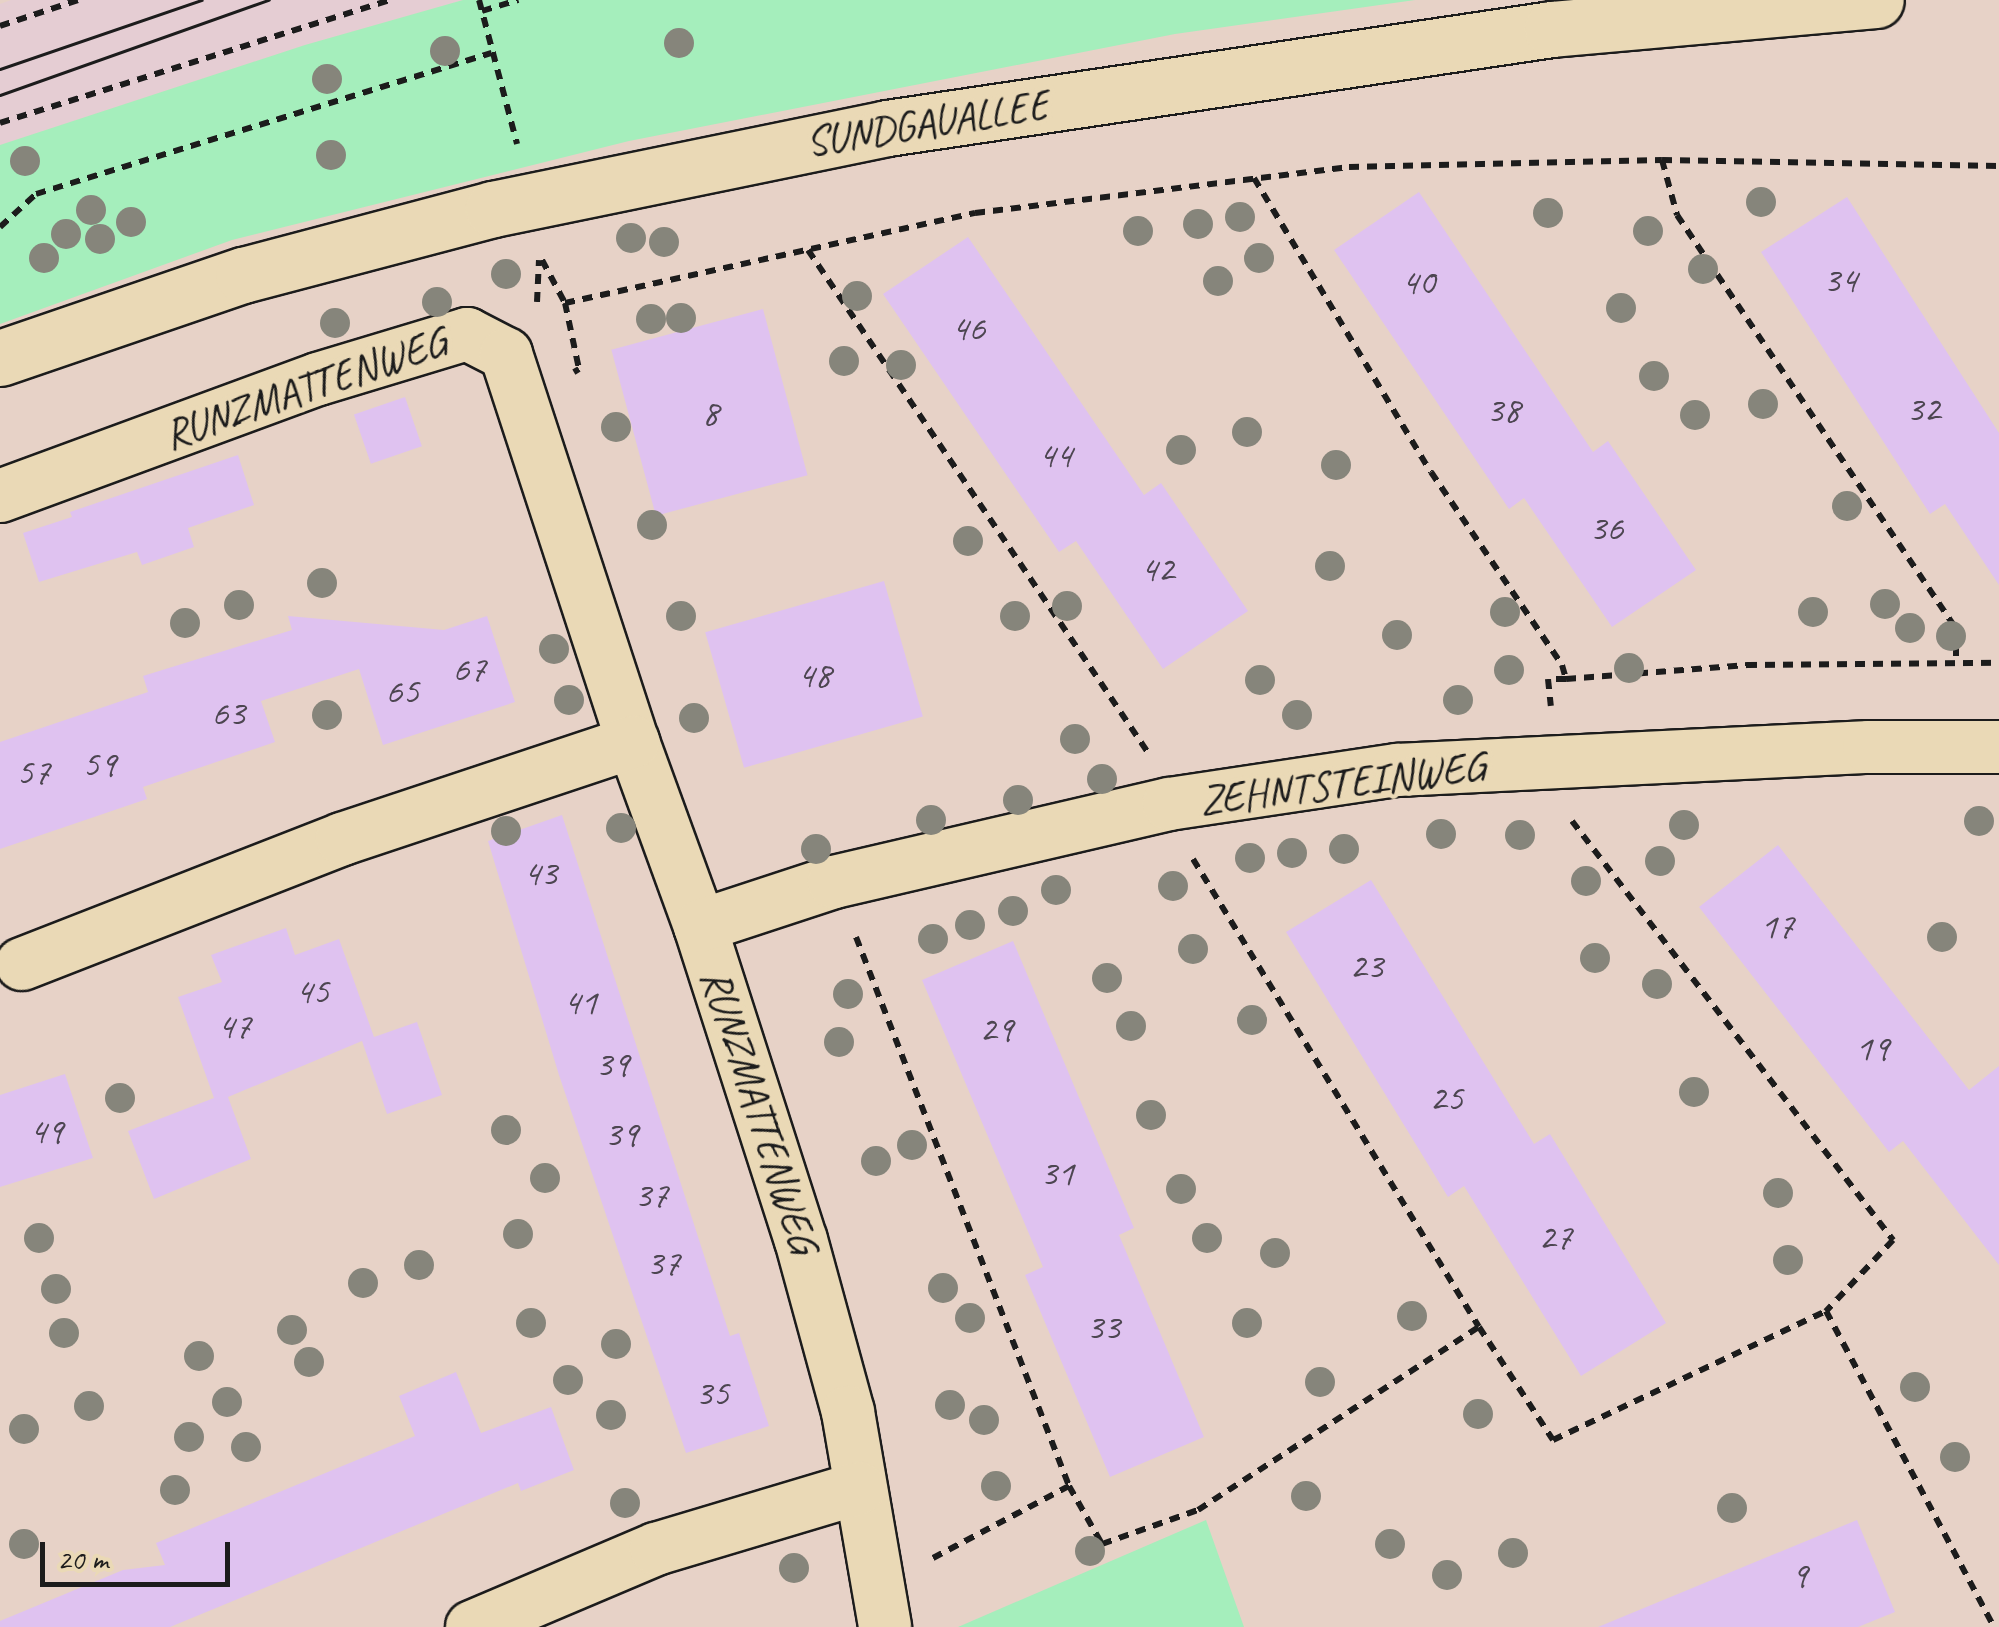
<!DOCTYPE html>
<style>
body{margin:0}
#map{position:relative;width:1999px;height:1627px;overflow:hidden;background:#e7d2c7;font-family:Caveat,sans-serif}
div>[style]{position:absolute}
[style*='--x']{left:calc(var(--x)*1px);top:calc(var(--y)*1px);width:calc(var(--w)*1px);rotate:calc(var(--a)*1deg)}
.built>*{inset:0;background:#e5cdd3}
.green>*{inset:0;background:#a5eebc}
.building>*{inset:0;background:#dfc2f0;transform-origin:0 0}
.path>*{height:6px;margin-top:-3px;transform-origin:0;background:repeating-linear-gradient(90deg,#1c1c1c 0 10px,transparent 0 18px)}
.roads{filter:drop-shadow(2px 0 #1c1c1c) drop-shadow(-2px 0 #1c1c1c) drop-shadow(0 2px #1c1c1c) drop-shadow(0 -2px #1c1c1c)}
.street>*{height:52px;margin:-26px;padding:0 26px;transform-origin:26px;border-radius:26px;background:#ead9b6}
.secondary>*{height:55px;margin:-27.5px;padding:0 27.5px;transform-origin:27.5px;border-radius:27.5px;background:#ead9b6}
.tram>*{height:2.5px;margin:-1.25px;padding:0 1.25px;transform-origin:1.25px;border-radius:1.25px;background:#1c1c1c}
.trees>*{width:30px;height:30px;margin:-15px;border-radius:50%;background:#86857b}
span{translate:-50% -50%;white-space:nowrap;text-align:center;line-height:1.15;-webkit-text-stroke:9px #ead9b6;paint-order:stroke}
.number-label{font-size:38px;color:#4d4651}
.number-label span{-webkit-text-stroke-width:0}
.street-label{font-size:42px;color:#1c1c1c}
.scale{position:absolute;left:40px;top:1542px;width:190px;height:45px;box-sizing:border-box;border:5px solid #1c1c1c;border-top:0;padding-left:12px;font-size:30px;line-height:35px;white-space:nowrap;color:#1c1c1c;-webkit-text-stroke:8px #ead9b6;paint-order:stroke}
</style>
<div id="map">
<div class="built">
<div style="clip-path:polygon(11px 0,463px 0,305px 45px,0 145px,0 4px)"></div>
</div>
<div class="green">
<div style="clip-path:polygon(463px 0,1415px 0,1175px 34px,629px 141px,232px 240px,0 324px,0 145px,305px 45px)"></div>
<div style="clip-path:polygon(1206px 1520px,1244px 1627px,958px 1627px)"></div>
</div>
<div class="building">
<div style="clip-path:polygon(1419px 192px,1593px 452px,1608px 441px,1696px 570px,1612px 627px,1524px 498px,1509px 509px,1334px 250px)"></div>
<div style="clip-path:polygon(1847px 197px,1999px 433px,1999px 585px,1945px 504px,1930px 514px,1761px 252px)"></div>
<div style="clip-path:polygon(968px 237px,1144px 495px,1161px 483px,1248px 611px,1163px 669px,1076px 541px,1059px 552px,883px 294px)"></div>
<div style="left:763px;top:309px;width:172px;height:157px;rotate:75deg"></div>
<div style="left:405px;top:397px;width:52px;height:54px;rotate:71deg"></div>
<div style="clip-path:polygon(238px 455px,254px 505px,188px 528px,194px 547px,142px 565px,137px 552px,39px 582px,23px 533px,72px 517px,70px 512px)"></div>
<div style="left:884px;top:581px;width:141px;height:186px;rotate:74deg"></div>
<div style="clip-path:polygon(288px 616px,444px 630px,487px 616px,515px 702px,383px 745px,359px 669px,261px 701px,275px 742px,143px 787px,147px 799px,0 849px,0 742px,148px 692px,143px 676px,292px 630px)"></div>
<div style="clip-path:polygon(562px 815px,730px 1336px,739px 1333px,769px 1426px,686px 1453px,559px 1075px,488px 841px)"></div>
<div style="clip-path:polygon(1778px 845px,1969px 1090px,1999px 1066px,1999px 1265px,1903px 1141px,1889px 1152px,1699px 907px)"></div>
<div style="clip-path:polygon(1371px 880px,1534px 1144px,1550px 1134px,1666px 1323px,1581px 1376px,1464px 1186px,1448px 1197px,1286px 932px)"></div>
<div style="clip-path:polygon(286px 928px,295px 955px,339px 939px,374px 1037px,417px 1022px,442px 1095px,387px 1114px,362px 1041px,228px 1097px,251px 1159px,154px 1199px,128px 1131px,214px 1098px,178px 997px,222px 982px,211px 955px)"></div>
<div style="clip-path:polygon(1013px 941px,1134px 1228px,1119px 1235px,1204px 1437px,1110px 1477px,1025px 1275px,1043px 1267px,922px 980px)"></div>
<div style="clip-path:polygon(65px 1074px,93px 1158px,0 1187px,0 1095px)"></div>
<div style="clip-path:polygon(456px 1372px,481px 1433px,551px 1407px,574px 1470px,521px 1491px,518px 1483px,170px 1627px,0 1627px,0 1621px,123px 1570px,165px 1565px,156px 1543px,415px 1436px,399px 1396px)"></div>
<div style="clip-path:polygon(1857px 1520px,1895px 1612px,1858px 1627px,1598px 1627px)"></div>
</div>
<div class="path">
<div style="--x:479;--y:0;--w:149;--a:75.2"></div>
<div style="--x:482;--y:11;--w:38;--a:-17"></div>
<div style="--x:0;--y:26;--w:82;--a:-18.4"></div>
<div style="--x:0;--y:123;--w:410;--a:-17.5"></div>
<div style="--x:1662;--y:160;--w:57;--a:74.7"></div>
<div style="--x:1677;--y:215;--w:498;--a:56"></div>
<div style="--x:1956;--y:628;--w:35;--a:90"></div>
<div style="--x:1254;--y:178;--w:343;--a:59"></div>
<div style="--x:1431;--y:472;--w:233;--a:55.8"></div>
<div style="--x:1562;--y:665;--w:15;--a:74"></div>
<div style="--x:1566;--y:679;--w:18;--a:180"></div>
<div style="--x:1548;--y:679;--w:27;--a:84"></div>
<div style="--x:0;--y:227;--w:49;--a:-42.5"></div>
<div style="--x:36;--y:194;--w:477;--a:-17.2"></div>
<div style="--x:808;--y:250;--w:605;--a:55.92"></div>
<div style="--x:542;--y:260;--w:49;--a:61.9"></div>
<div style="--x:565;--y:303;--w:67;--a:78"></div>
<div style="--x:579;--y:369;--w:6;--a:149"></div>
<div style="--x:537;--y:302;--w:42;--a:-87.3"></div>
<div style="--x:565;--y:303;--w:420;--a:-12.4"></div>
<div style="--x:975;--y:213;--w:377;--a:-7"></div>
<div style="--x:1349;--y:167;--w:313;--a:-1.3"></div>
<div style="--x:1662;--y:160;--w:337;--a:1"></div>
<div style="--x:1566;--y:679;--w:182;--a:-4.4"></div>
<div style="--x:1747;--y:665;--w:252;--a:-0.5"></div>
<div style="--x:1572;--y:821;--w:528;--a:52.54"></div>
<div style="--x:1893;--y:1240;--w:98;--a:133.3"></div>
<div style="--x:1826;--y:1311;--w:358;--a:62"></div>
<div style="--x:1193;--y:859;--w:548;--a:58.57"></div>
<div style="--x:856;--y:937;--w:589;--a:68.79"></div>
<div style="--x:933;--y:1558;--w:154;--a:-27.9"></div>
<div style="--x:1069;--y:1486;--w:67;--a:60.4"></div>
<div style="--x:1102;--y:1544;--w:102;--a:-19.5"></div>
<div style="--x:1198;--y:1510;--w:335;--a:-33.1"></div>
<div style="--x:1479;--y:1327;--w:135;--a:56.8"></div>
<div style="--x:1553;--y:1440;--w:302;--a:-25.3"></div>
</div>
<div class="roads">
<div class="street">
<div style="--x:0;--y:496;--w:339;--a:-20.2"></div>
<div style="--x:318;--y:379;--w:156;--a:-16.8"></div>
<div style="--x:467;--y:334;--w:44;--a:27.1"></div>
<div style="--x:506;--y:354;--w:408;--a:71.9"></div>
<div style="--x:633;--y:742;--w:196;--a:70"></div>
<div style="--x:700;--y:926;--w:330;--a:72.2"></div>
<div style="--x:801;--y:1240;--w:178;--a:74.7"></div>
<div style="--x:848;--y:1412;--w:218;--a:80.2"></div>
<div style="--x:700;--y:926;--w:141;--a:-18.2"></div>
<div style="--x:834;--y:882;--w:344;--a:-13.1"></div>
<div style="--x:1169;--y:804;--w:231;--a:-8.5"></div>
<div style="--x:1397;--y:770;--w:473;--a:-2.8"></div>
<div style="--x:1869;--y:747;--w:130;--a:0"></div>
<div style="--x:22;--y:964;--w:344;--a:-21.3"></div>
<div style="--x:342;--y:839;--w:307;--a:-18.4"></div>
<div style="--x:472;--y:1627;--w:200;--a:-23"></div>
<div style="--x:656;--y:1549;--w:212;--a:-16.7"></div>
</div>
<div class="secondary">
<div style="--x:0;--y:358;--w:257;--a:-18.9"></div>
<div style="--x:243;--y:275;--w:259;--a:-14.8"></div>
<div style="--x:493;--y:209;--w:402;--a:-11.6"></div>
<div style="--x:887;--y:128;--w:672;--a:-8.47"></div>
<div style="--x:1552;--y:29;--w:325;--a:-5.1"></div>
</div>
</div>
<div class="tram">
<div style="--x:0;--y:69;--w:213;--a:-18.9"></div>
<div style="--x:0;--y:95;--w:285;--a:-19.5"></div>
</div>
<div class="trees">
<div style="left:679px;top:43px"></div>
<div style="left:445px;top:51px"></div>
<div style="left:327px;top:79px"></div>
<div style="left:331px;top:155px"></div>
<div style="left:25px;top:161px"></div>
<div style="left:1761px;top:202px"></div>
<div style="left:91px;top:210px"></div>
<div style="left:1548px;top:213px"></div>
<div style="left:1240px;top:217px"></div>
<div style="left:131px;top:222px"></div>
<div style="left:1198px;top:224px"></div>
<div style="left:1138px;top:231px"></div>
<div style="left:1648px;top:231px"></div>
<div style="left:66px;top:234px"></div>
<div style="left:631px;top:238px"></div>
<div style="left:100px;top:239px"></div>
<div style="left:664px;top:242px"></div>
<div style="left:44px;top:258px"></div>
<div style="left:1259px;top:258px"></div>
<div style="left:1703px;top:269px"></div>
<div style="left:506px;top:274px"></div>
<div style="left:1218px;top:281px"></div>
<div style="left:857px;top:296px"></div>
<div style="left:437px;top:302px"></div>
<div style="left:1621px;top:308px"></div>
<div style="left:681px;top:318px"></div>
<div style="left:651px;top:319px"></div>
<div style="left:335px;top:323px"></div>
<div style="left:844px;top:361px"></div>
<div style="left:901px;top:365px"></div>
<div style="left:1654px;top:376px"></div>
<div style="left:1763px;top:404px"></div>
<div style="left:1695px;top:415px"></div>
<div style="left:616px;top:427px"></div>
<div style="left:1247px;top:432px"></div>
<div style="left:1181px;top:450px"></div>
<div style="left:1336px;top:465px"></div>
<div style="left:1847px;top:506px"></div>
<div style="left:652px;top:525px"></div>
<div style="left:968px;top:541px"></div>
<div style="left:1330px;top:566px"></div>
<div style="left:322px;top:583px"></div>
<div style="left:1885px;top:604px"></div>
<div style="left:239px;top:605px"></div>
<div style="left:1067px;top:606px"></div>
<div style="left:1505px;top:612px"></div>
<div style="left:1813px;top:612px"></div>
<div style="left:681px;top:616px"></div>
<div style="left:1015px;top:616px"></div>
<div style="left:185px;top:623px"></div>
<div style="left:1910px;top:628px"></div>
<div style="left:1397px;top:635px"></div>
<div style="left:1951px;top:636px"></div>
<div style="left:554px;top:649px"></div>
<div style="left:1629px;top:668px"></div>
<div style="left:1509px;top:670px"></div>
<div style="left:1260px;top:680px"></div>
<div style="left:569px;top:700px"></div>
<div style="left:1458px;top:700px"></div>
<div style="left:327px;top:715px"></div>
<div style="left:1297px;top:715px"></div>
<div style="left:694px;top:718px"></div>
<div style="left:1075px;top:739px"></div>
<div style="left:1102px;top:779px"></div>
<div style="left:1018px;top:800px"></div>
<div style="left:931px;top:820px"></div>
<div style="left:1979px;top:821px"></div>
<div style="left:1684px;top:825px"></div>
<div style="left:621px;top:828px"></div>
<div style="left:506px;top:831px"></div>
<div style="left:1441px;top:834px"></div>
<div style="left:1520px;top:835px"></div>
<div style="left:816px;top:849px"></div>
<div style="left:1344px;top:849px"></div>
<div style="left:1292px;top:853px"></div>
<div style="left:1250px;top:858px"></div>
<div style="left:1660px;top:861px"></div>
<div style="left:1586px;top:881px"></div>
<div style="left:1173px;top:886px"></div>
<div style="left:1056px;top:890px"></div>
<div style="left:1013px;top:911px"></div>
<div style="left:970px;top:925px"></div>
<div style="left:1942px;top:937px"></div>
<div style="left:933px;top:939px"></div>
<div style="left:1193px;top:949px"></div>
<div style="left:1595px;top:958px"></div>
<div style="left:1107px;top:978px"></div>
<div style="left:1657px;top:984px"></div>
<div style="left:848px;top:994px"></div>
<div style="left:1252px;top:1020px"></div>
<div style="left:1131px;top:1026px"></div>
<div style="left:839px;top:1042px"></div>
<div style="left:1694px;top:1092px"></div>
<div style="left:120px;top:1098px"></div>
<div style="left:1151px;top:1115px"></div>
<div style="left:506px;top:1130px"></div>
<div style="left:912px;top:1145px"></div>
<div style="left:876px;top:1161px"></div>
<div style="left:545px;top:1178px"></div>
<div style="left:1181px;top:1189px"></div>
<div style="left:1778px;top:1193px"></div>
<div style="left:518px;top:1234px"></div>
<div style="left:39px;top:1238px"></div>
<div style="left:1207px;top:1238px"></div>
<div style="left:1275px;top:1253px"></div>
<div style="left:1788px;top:1260px"></div>
<div style="left:419px;top:1265px"></div>
<div style="left:363px;top:1283px"></div>
<div style="left:943px;top:1288px"></div>
<div style="left:56px;top:1289px"></div>
<div style="left:1412px;top:1316px"></div>
<div style="left:970px;top:1318px"></div>
<div style="left:531px;top:1323px"></div>
<div style="left:1247px;top:1323px"></div>
<div style="left:292px;top:1330px"></div>
<div style="left:64px;top:1333px"></div>
<div style="left:616px;top:1344px"></div>
<div style="left:199px;top:1356px"></div>
<div style="left:309px;top:1362px"></div>
<div style="left:568px;top:1380px"></div>
<div style="left:1320px;top:1382px"></div>
<div style="left:1915px;top:1387px"></div>
<div style="left:227px;top:1402px"></div>
<div style="left:950px;top:1405px"></div>
<div style="left:89px;top:1406px"></div>
<div style="left:1478px;top:1414px"></div>
<div style="left:611px;top:1415px"></div>
<div style="left:984px;top:1420px"></div>
<div style="left:24px;top:1429px"></div>
<div style="left:189px;top:1437px"></div>
<div style="left:246px;top:1447px"></div>
<div style="left:1955px;top:1457px"></div>
<div style="left:996px;top:1486px"></div>
<div style="left:175px;top:1490px"></div>
<div style="left:1306px;top:1496px"></div>
<div style="left:625px;top:1503px"></div>
<div style="left:1732px;top:1508px"></div>
<div style="left:24px;top:1544px"></div>
<div style="left:1390px;top:1544px"></div>
<div style="left:1090px;top:1551px"></div>
<div style="left:1513px;top:1553px"></div>
<div style="left:794px;top:1568px"></div>
<div style="left:1447px;top:1575px"></div>
</div>
<div class="number-label">
<span style="left:1840px;top:280px">34</span>
<span style="left:1418px;top:282px">40</span>
<span style="left:968px;top:328px">46</span>
<span style="left:1923px;top:409px">32</span>
<span style="left:1503px;top:410px">38</span>
<span style="left:710px;top:413px">8</span>
<span style="left:1055px;top:455px">44</span>
<span style="left:1606px;top:528px">36</span>
<span style="left:1157px;top:569px">42</span>
<span style="left:469px;top:669px">67</span>
<span style="left:814px;top:675px">48</span>
<span style="left:402px;top:691px">65</span>
<span style="left:228px;top:713px">63</span>
<span style="left:99px;top:764px">59</span>
<span style="left:33px;top:772px">57</span>
<span style="left:540px;top:873px">43</span>
<span style="left:1777px;top:926px">17</span>
<span style="left:1366px;top:966px">23</span>
<span style="left:312px;top:991px">45</span>
<span style="left:580px;top:1002px">41</span>
<span style="left:234px;top:1026px">47</span>
<span style="left:996px;top:1029px">29</span>
<span style="left:1872px;top:1048px">19</span>
<span style="left:612px;top:1064px">39</span>
<span style="left:1446px;top:1098px">25</span>
<span style="left:46px;top:1131px">49</span>
<span style="left:621px;top:1134px">39</span>
<span style="left:1057px;top:1173px">31</span>
<span style="left:651px;top:1195px">37</span>
<span style="left:1555px;top:1237px">27</span>
<span style="left:663px;top:1263px">37</span>
<span style="left:1103px;top:1327px">33</span>
<span style="left:712px;top:1393px">35</span>
<span style="left:1799px;top:1575px">9</span>
</div>
<div class="street-label">
<span style="left:927px;top:124px;rotate:-9deg">SUNDGAUALLEE</span>
<span style="left:305px;top:389px;rotate:-19deg">RUNZMATTENWEG</span>
<span style="left:1342px;top:784px;rotate:-7deg">ZEHNTSTEINWEG</span>
<span style="left:759px;top:1111px;rotate:72deg">RUNZMATTENWEG</span>
</div>
<div class="scale">20 m</div>
</div>
